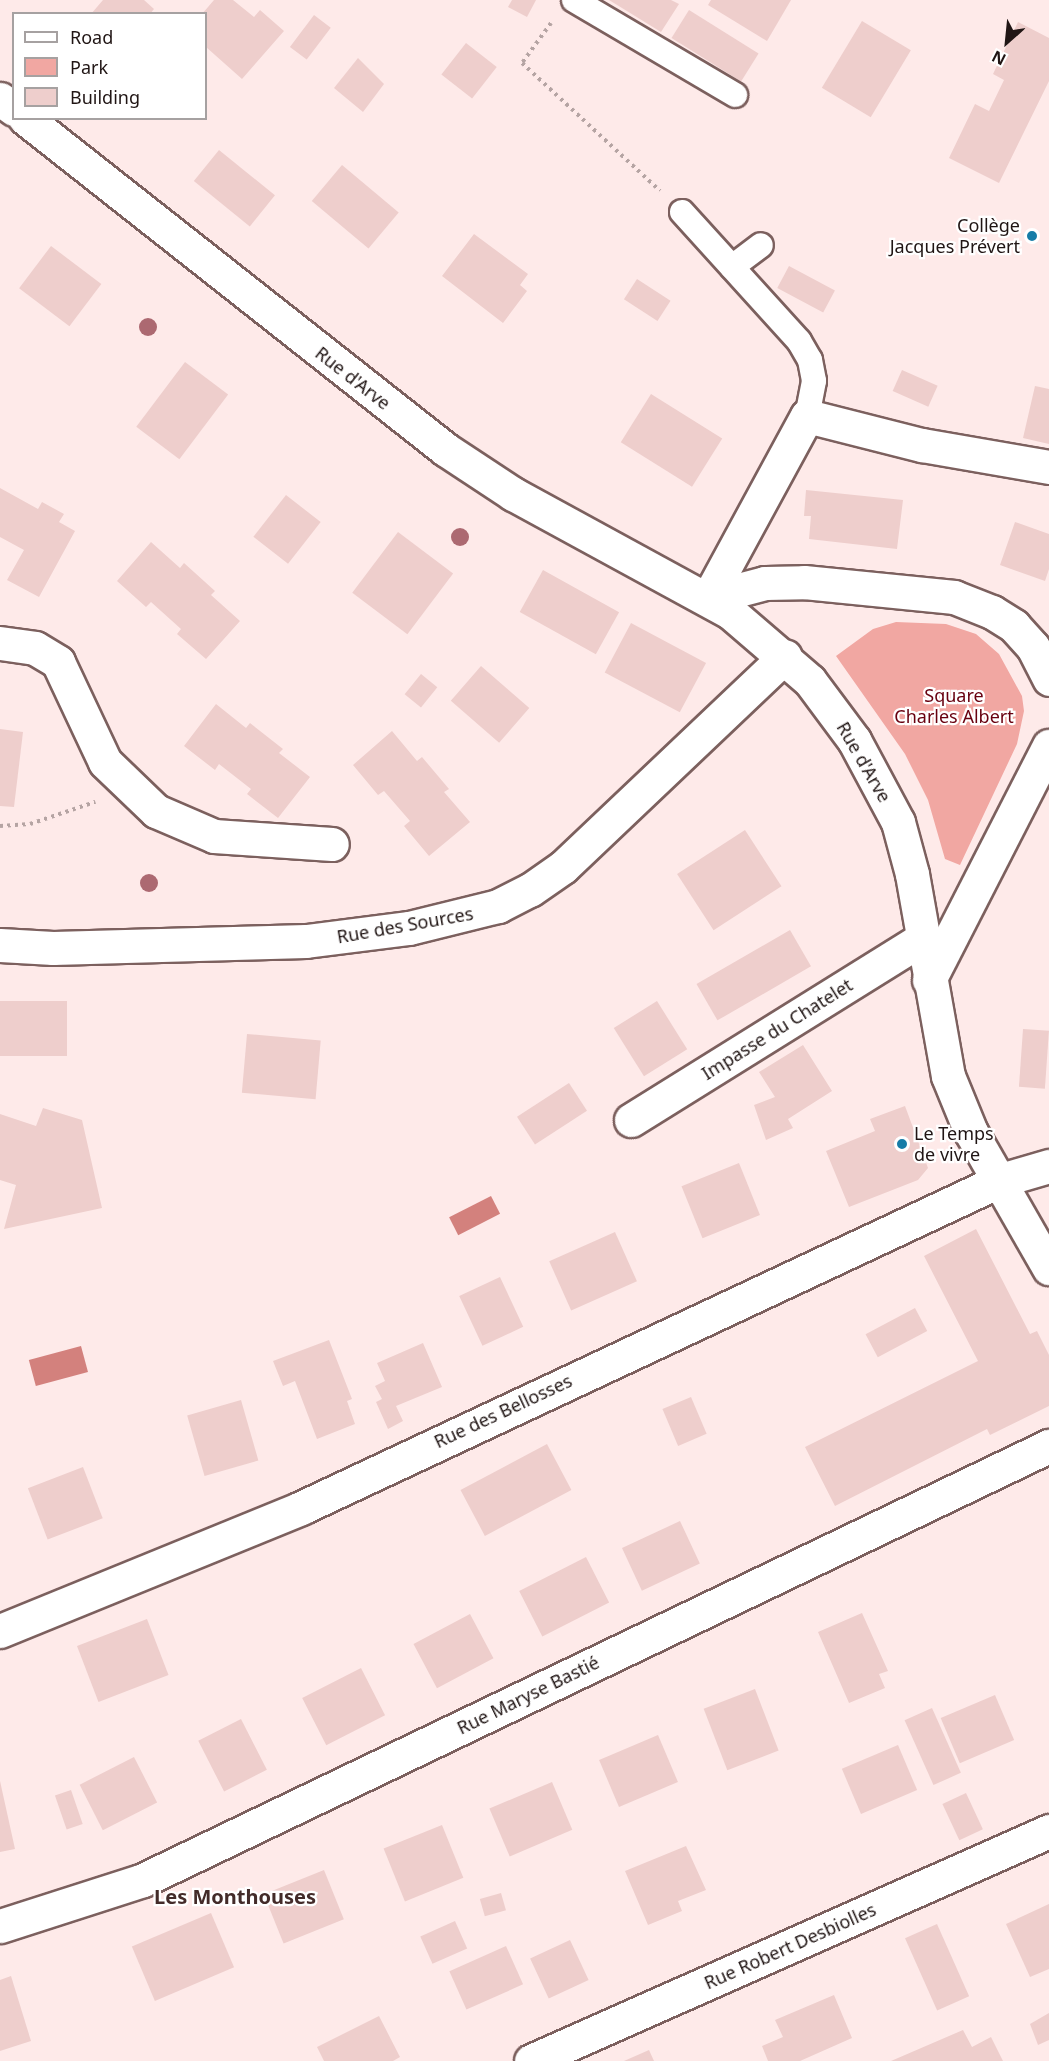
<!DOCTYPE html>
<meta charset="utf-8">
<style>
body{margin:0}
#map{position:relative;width:1049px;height:2061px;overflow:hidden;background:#feeae9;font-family:"Noto Sans",sans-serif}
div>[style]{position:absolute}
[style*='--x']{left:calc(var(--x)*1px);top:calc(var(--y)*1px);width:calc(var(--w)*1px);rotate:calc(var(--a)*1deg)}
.green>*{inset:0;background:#f1a7a2}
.water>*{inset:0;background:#d3817d;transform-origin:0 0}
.building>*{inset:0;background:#eececc;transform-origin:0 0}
.path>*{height:4px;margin-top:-2px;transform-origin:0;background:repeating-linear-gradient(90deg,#b5a4a3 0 3px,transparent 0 7.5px)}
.roads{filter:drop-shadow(2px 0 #7c605e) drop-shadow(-2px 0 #7c605e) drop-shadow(0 2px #7c605e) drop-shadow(0 -2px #7c605e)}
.service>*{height:24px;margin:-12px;padding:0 12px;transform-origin:12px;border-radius:12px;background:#fff}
.minor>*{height:33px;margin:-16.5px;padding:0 16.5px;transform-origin:16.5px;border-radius:16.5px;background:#fff}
.tertiary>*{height:33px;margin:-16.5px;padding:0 16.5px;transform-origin:16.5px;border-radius:16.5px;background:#fff}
.secondary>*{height:33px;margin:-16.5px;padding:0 16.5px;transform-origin:16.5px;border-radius:16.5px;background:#fff}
.trees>*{width:18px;height:18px;margin:-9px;border-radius:50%;background:#ac6971}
.dots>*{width:16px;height:16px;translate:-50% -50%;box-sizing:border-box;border:3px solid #fff;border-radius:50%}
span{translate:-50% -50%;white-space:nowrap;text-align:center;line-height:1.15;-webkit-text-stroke:4.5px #fff;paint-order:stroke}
.poi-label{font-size:18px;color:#201514}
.right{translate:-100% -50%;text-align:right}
.left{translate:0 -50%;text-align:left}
.street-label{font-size:18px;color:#201514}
.park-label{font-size:18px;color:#68000f}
.neighbourhood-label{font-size:20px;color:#432b29;font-weight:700}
.legend{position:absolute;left:12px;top:12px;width:195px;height:108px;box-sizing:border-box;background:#fff;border:2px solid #a6a1a1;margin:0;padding:8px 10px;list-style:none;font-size:18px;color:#201514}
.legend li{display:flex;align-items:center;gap:12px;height:30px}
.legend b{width:30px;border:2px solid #a6a1a1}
.north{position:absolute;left:977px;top:12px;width:60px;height:60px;-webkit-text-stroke:4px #fff;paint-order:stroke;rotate:207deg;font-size:16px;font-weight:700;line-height:24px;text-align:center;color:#201514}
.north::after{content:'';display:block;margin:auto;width:21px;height:27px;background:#201514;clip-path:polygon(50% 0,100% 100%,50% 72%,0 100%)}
</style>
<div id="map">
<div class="green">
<div style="clip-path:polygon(896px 622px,946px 624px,976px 634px,999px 654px,1022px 696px,1024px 711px,1017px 744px,960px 865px,945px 859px,928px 800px,905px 754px,836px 656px,873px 629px)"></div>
</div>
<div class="water">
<div style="left:491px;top:1196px;width:20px;height:47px;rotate:63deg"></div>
<div style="left:81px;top:1346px;width:27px;height:54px;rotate:75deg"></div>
</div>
<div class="building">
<div style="clip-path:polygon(103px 0,144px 0,154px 9px,150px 14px,91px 14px)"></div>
<div style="clip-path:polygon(214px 0,233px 0,254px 17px,260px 10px,284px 31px,242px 79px,206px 47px,206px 14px,202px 14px)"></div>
<div style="clip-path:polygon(512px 0,536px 0,527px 17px,508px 7px)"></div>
<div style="clip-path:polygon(609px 0,671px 0,679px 4px,661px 32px)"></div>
<div style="clip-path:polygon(711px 0,791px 0,767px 41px,708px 5px)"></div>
<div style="left:689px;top:10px;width:82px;height:33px;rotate:32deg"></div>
<div style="left:314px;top:15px;width:21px;height:40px;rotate:37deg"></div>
<div style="left:862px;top:21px;width:57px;height:78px;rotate:31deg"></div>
<div style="clip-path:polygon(1018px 22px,1049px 38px,1049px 81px,999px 183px,949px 158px,975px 104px,989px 111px,1004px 80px,993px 74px)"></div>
<div style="left:466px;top:43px;width:39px;height:40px;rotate:38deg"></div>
<div style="clip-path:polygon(358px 58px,384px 84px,363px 112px,334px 88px)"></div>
<div style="left:219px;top:150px;width:72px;height:40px;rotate:39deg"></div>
<div style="left:342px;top:165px;width:74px;height:47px;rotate:40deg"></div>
<div style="clip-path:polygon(474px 234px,528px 274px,520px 285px,527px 291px,503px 323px,442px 276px)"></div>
<div style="left:51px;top:246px;width:63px;height:53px;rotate:37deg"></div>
<div style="left:789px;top:266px;width:52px;height:25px;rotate:28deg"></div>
<div style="left:637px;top:279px;width:40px;height:24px;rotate:33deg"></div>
<div style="left:185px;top:362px;width:54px;height:81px;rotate:37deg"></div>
<div style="left:902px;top:370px;width:39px;height:23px;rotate:24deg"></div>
<div style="clip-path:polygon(1035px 386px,1049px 389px,1049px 444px,1023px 438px)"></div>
<div style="left:651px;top:394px;width:84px;height:57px;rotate:32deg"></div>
<div style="clip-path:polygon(0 488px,38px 509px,42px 502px,64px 514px,59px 522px,75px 531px,39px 597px,7px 580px,24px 550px,0 537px)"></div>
<div style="clip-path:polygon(806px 490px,903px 500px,897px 549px,809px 539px,811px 516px,804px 516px)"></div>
<div style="left:286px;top:495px;width:44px;height:53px;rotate:38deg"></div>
<div style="clip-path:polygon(1015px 522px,1049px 534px,1049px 569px,1045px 581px,1000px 565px)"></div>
<div style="left:398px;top:532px;width:69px;height:76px;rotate:37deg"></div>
<div style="clip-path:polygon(151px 542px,180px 568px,184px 563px,215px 591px,211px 595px,240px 621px,206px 659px,177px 634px,181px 629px,151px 602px,146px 607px,117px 581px)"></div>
<div style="left:543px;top:570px;width:87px;height:48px;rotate:29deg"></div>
<div style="left:631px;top:623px;width:85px;height:56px;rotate:28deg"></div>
<div style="left:481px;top:666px;width:64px;height:46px;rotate:41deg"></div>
<div style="left:421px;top:674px;width:21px;height:26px;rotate:39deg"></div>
<div style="clip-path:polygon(216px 704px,246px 728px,250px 723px,283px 749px,279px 753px,310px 777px,278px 818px,247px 794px,251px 789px,219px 764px,215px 770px,184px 746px)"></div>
<div style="clip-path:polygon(0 729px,23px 732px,14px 807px,0 806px)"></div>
<div style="clip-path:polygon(392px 731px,417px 761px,422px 757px,449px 789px,444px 792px,470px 822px,429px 856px,404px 826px,410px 821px,384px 791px,378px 795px,353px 765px)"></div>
<div style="left:745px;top:830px;width:67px;height:81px;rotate:57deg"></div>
<div style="left:790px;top:930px;width:42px;height:108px;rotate:60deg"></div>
<div style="left:0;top:1001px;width:67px;height:55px"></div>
<div style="left:657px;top:1001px;width:57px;height:51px;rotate:58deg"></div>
<div style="left:1023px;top:1029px;width:26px;height:58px;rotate:4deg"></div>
<div style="left:247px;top:1034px;width:74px;height:59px;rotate:5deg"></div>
<div style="clip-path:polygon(803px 1045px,832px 1091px,788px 1119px,793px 1128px,766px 1140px,754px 1105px,775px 1097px,759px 1072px)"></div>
<div style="left:569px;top:1083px;width:33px;height:62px;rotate:57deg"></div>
<div style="clip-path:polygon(905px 1106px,928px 1168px,918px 1180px,849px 1207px,826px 1151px,875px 1131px,870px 1119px)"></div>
<div style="clip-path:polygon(43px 1108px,82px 1120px,102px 1208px,4px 1229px,16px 1185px,0 1180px,0 1114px,36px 1126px)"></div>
<div style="left:739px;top:1163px;width:56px;height:62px;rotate:68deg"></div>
<div style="clip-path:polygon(976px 1229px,1030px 1334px,1037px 1331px,1049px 1355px,1049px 1406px,990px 1435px,987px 1429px,835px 1506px,805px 1447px,978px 1361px,924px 1256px)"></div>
<div style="left:615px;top:1232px;width:54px;height:72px;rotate:66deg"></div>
<div style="left:500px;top:1277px;width:55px;height:45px;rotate:65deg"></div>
<div style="left:915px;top:1308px;width:26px;height:56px;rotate:62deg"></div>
<div style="clip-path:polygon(329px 1340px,352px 1399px,347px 1401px,355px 1424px,317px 1439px,295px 1381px,283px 1386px,273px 1361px)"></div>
<div style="clip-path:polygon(423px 1343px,442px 1387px,396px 1406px,403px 1421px,388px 1429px,376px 1402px,382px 1399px,375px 1386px,385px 1381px,377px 1363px)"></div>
<div style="left:691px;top:1397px;width:40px;height:31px;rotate:67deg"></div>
<div style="left:241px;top:1400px;width:63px;height:56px;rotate:74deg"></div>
<div style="left:547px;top:1444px;width:52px;height:98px;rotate:62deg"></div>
<div style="left:83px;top:1467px;width:55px;height:59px;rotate:69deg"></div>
<div style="left:680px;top:1521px;width:47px;height:64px;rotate:65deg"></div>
<div style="left:586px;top:1557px;width:51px;height:75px;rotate:63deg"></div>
<div style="clip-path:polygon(862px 1613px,888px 1671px,879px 1674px,885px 1688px,849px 1703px,818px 1632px)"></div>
<div style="left:470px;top:1614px;width:50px;height:64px;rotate:62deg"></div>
<div style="left:147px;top:1619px;width:60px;height:75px;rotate:69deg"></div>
<div style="left:361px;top:1668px;width:53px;height:66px;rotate:63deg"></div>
<div style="left:755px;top:1689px;width:66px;height:55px;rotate:69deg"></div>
<div style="left:995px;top:1695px;width:49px;height:59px;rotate:67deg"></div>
<div style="left:932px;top:1708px;width:71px;height:30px;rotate:66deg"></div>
<div style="left:241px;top:1719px;width:57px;height:48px;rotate:63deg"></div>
<div style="left:658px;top:1735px;width:51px;height:64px;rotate:67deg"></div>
<div style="left:898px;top:1745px;width:49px;height:61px;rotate:67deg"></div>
<div style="left:134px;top:1757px;width:51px;height:61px;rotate:63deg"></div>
<div style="clip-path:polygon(0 1781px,15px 1849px,0 1852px)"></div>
<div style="left:552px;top:1782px;width:52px;height:68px;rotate:67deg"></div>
<div style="left:71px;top:1790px;width:36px;height:17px;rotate:71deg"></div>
<div style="left:966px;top:1793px;width:40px;height:26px;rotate:65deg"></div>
<div style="left:442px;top:1825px;width:57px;height:63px;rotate:68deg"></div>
<div style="clip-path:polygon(686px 1846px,706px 1890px,678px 1901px,682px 1911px,648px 1925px,625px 1871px)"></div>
<div style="left:324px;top:1870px;width:53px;height:65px;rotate:68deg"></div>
<div style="left:501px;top:1893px;width:18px;height:22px;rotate:74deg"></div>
<div style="clip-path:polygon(1049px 1904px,1049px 1969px,1030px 1977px,1006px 1924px)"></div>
<div style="left:211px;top:1913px;width:59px;height:86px;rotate:67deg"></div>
<div style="left:455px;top:1921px;width:30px;height:38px;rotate:66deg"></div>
<div style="left:937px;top:1924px;width:79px;height:35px;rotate:66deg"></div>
<div style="left:570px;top:1940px;width:44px;height:44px;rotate:65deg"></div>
<div style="left:506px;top:1946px;width:42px;height:62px;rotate:66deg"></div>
<div style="clip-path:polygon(11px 1976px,31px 2041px,0 2051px,0 1980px)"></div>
<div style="clip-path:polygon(834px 1995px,852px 2038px,800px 2061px,768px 2061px,762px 2046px,783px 2037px,775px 2020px)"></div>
<div style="clip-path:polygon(1049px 2013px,1049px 2040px,1038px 2045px,1030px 2024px)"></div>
<div style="clip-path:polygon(379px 2016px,400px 2057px,393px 2061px,324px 2061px,317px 2047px)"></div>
<div style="clip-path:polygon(963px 2030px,972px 2047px,991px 2037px,1003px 2061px,891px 2061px)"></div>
<div style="clip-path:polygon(649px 2050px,654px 2061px,624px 2061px)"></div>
</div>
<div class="path">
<div style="--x:551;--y:23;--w:49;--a:125.9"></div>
<div style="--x:522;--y:63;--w:188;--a:42.8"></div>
<div style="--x:0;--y:826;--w:30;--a:-4"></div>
<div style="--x:30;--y:824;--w:69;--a:-18.7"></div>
</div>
<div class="roads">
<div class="service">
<div style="--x:574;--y:0;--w:187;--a:30.5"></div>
<div style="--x:682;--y:212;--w:174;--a:47.8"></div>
<div style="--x:799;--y:341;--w:22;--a:60"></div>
<div style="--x:810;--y:360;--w:21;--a:79"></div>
<div style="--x:814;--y:381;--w:36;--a:101"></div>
<div style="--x:732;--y:267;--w:36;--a:-37"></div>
</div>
<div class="minor">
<div style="--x:708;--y:598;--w:207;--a:-61.5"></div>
<div style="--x:807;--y:416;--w:119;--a:14.2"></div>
<div style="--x:922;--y:445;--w:129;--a:9.8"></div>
<div style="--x:708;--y:598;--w:59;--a:-14.7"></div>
<div style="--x:765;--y:583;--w:39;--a:-1"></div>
<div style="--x:804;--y:582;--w:151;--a:5.7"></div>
<div style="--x:954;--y:597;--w:41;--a:21.5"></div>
<div style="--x:992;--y:612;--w:26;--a:32"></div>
<div style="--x:1014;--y:626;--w:28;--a:48"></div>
<div style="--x:1033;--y:647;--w:36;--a:63"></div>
<div style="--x:0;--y:643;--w:35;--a:8"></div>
<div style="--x:35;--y:648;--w:27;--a:31"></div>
<div style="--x:58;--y:662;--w:110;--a:64.8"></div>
<div style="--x:105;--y:762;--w:71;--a:43.9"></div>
<div style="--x:156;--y:811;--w:63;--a:23.3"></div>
<div style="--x:214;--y:836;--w:118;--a:3.9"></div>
<div style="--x:0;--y:945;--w:53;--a:3.2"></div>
<div style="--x:53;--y:948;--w:253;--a:-1.6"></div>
<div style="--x:306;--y:941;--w:104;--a:-7.2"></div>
<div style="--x:409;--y:928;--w:92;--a:-13.9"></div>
<div style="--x:498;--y:906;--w:36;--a:-27"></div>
<div style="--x:530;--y:890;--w:40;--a:-34.9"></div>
<div style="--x:563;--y:867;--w:306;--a:-43.5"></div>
<div style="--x:929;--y:980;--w:263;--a:-62.9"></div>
<div style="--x:631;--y:1120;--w:343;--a:-31.9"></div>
<div style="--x:0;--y:1631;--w:325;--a:-22.2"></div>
<div style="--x:301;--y:1508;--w:773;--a:-25.11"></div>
<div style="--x:0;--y:1926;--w:150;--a:-17.8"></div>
<div style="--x:143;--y:1880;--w:1005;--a:-25.6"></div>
<div style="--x:531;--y:2061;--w:567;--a:-23.94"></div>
</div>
<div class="tertiary">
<div style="--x:1001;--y:1180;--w:50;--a:-16.3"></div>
</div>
<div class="secondary">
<div style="--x:0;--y:99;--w:17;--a:36"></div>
<div style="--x:25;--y:118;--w:535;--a:38.24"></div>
<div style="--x:445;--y:449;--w:82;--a:33.5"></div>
<div style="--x:513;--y:494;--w:248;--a:28.6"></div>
<div style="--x:731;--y:613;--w:104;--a:40.7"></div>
<div style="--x:810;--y:681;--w:74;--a:53.3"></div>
<div style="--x:854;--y:740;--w:93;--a:61.8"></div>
<div style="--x:898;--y:822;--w:54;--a:74.9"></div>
<div style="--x:912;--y:874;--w:205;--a:79.9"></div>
<div style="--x:948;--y:1076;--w:61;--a:67.7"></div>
<div style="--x:971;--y:1132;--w:157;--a:60.2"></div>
</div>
</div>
<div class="trees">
<div style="left:148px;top:327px"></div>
<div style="left:460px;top:537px"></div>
<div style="left:149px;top:883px"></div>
</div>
<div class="dots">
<div style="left:1032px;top:236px;background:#167ca7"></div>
<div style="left:902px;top:1144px;background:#167ca7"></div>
</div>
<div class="poi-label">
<span class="right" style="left:1020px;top:236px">Collège<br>Jacques Prévert</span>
<span class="left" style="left:914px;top:1144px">Le Temps<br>de vivre</span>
</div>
<div class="street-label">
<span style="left:353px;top:378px;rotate:38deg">Rue d'Arve</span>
<span style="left:864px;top:762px;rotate:60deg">Rue d'Arve</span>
<span style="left:405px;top:925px;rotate:-10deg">Rue des Sources</span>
<span style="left:777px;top:1029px;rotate:-32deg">Impasse du Chatelet</span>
<span style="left:503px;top:1411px;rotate:-25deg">Rue des Bellosses</span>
<span style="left:528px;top:1695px;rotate:-26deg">Rue Maryse Bastié</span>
<span style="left:790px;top:1946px;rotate:-24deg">Rue Robert Desbiolles</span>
</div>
<div class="park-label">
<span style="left:954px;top:706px">Square<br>Charles Albert</span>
</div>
<div class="neighbourhood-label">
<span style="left:235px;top:1896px">Les Monthouses</span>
</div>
<ul class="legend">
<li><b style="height:8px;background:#fff"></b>Road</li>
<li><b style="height:16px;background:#f1a7a2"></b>Park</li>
<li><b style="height:16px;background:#eececc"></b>Building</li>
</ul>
<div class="north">N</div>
</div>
